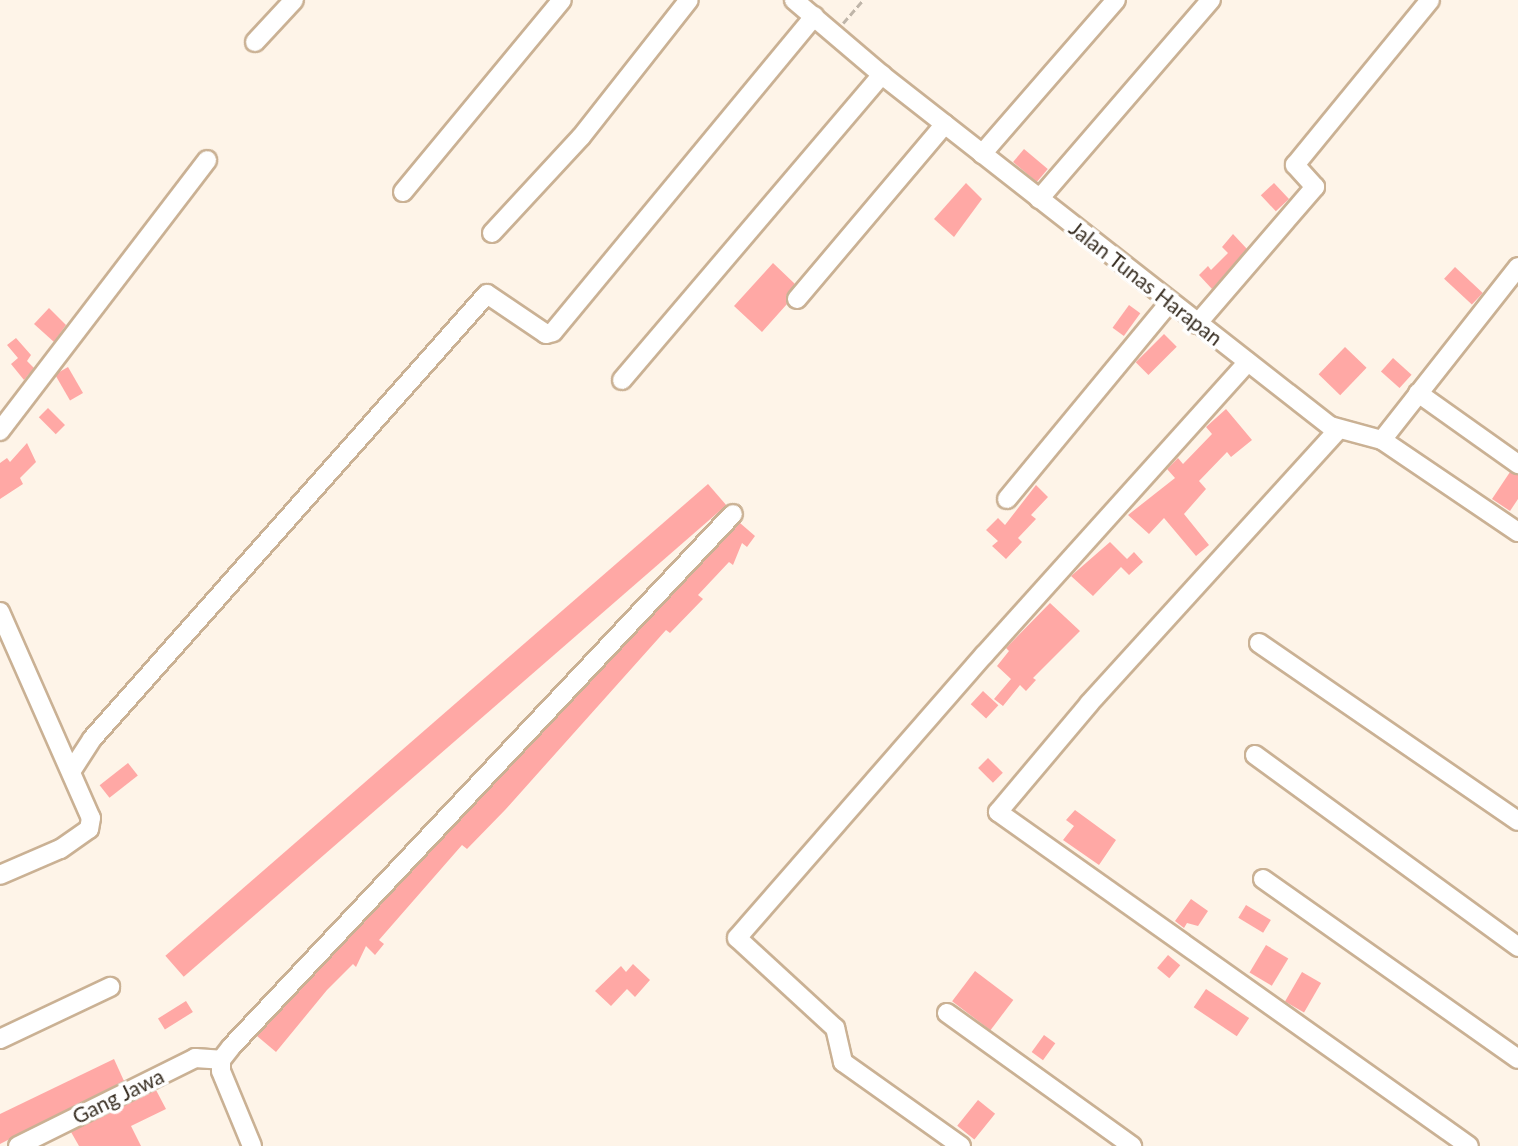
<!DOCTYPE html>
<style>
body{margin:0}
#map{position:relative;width:1518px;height:1146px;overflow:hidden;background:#fef4e8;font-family:Lato,sans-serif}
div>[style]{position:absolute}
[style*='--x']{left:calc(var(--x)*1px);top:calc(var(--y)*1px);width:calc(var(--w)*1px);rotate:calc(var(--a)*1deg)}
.building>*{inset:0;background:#ffa8a5;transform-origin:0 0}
.path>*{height:2.5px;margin-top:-1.25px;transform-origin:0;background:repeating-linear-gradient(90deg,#bfb5a9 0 7px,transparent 0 10.5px)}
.roads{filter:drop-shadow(2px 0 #cab194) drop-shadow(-2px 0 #cab194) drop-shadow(0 2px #cab194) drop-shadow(0 -2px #cab194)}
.minor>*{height:18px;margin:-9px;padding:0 9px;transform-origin:9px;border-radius:9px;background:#fff}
span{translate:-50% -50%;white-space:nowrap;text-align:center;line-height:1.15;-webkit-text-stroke:7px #fff;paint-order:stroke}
.street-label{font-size:21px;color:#3a3024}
</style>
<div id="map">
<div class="building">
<div style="left:1024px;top:149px;width:31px;height:17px;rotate:40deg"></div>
<div style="clip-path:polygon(966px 183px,982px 199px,954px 237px,934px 219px)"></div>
<div style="left:1274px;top:183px;width:22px;height:18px;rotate:47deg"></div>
<div style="clip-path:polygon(1233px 234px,1247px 249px,1212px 289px,1199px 275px,1208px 266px,1211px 270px,1228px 253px,1222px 247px)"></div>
<div style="clip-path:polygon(773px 263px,795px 284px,786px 296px,787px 304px,762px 332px,734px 306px)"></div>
<div style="left:1455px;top:267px;width:38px;height:16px;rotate:43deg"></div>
<div style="left:1129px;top:305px;width:14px;height:28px;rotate:36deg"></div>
<div style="clip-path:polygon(49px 308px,66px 325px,54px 342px,34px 324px)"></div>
<div style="left:1164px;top:334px;width:18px;height:40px;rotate:45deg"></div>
<div style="clip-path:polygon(16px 338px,31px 355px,27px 361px,34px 368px,24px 380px,11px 364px,18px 358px,7px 345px)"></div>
<div style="left:1345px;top:347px;width:30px;height:38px;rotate:44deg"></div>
<div style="left:1393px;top:358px;width:25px;height:18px;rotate:42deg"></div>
<div style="left:68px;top:367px;width:30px;height:15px;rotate:60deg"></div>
<div style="left:48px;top:408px;width:24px;height:13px;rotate:45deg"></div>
<div style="clip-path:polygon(1226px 409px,1252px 440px,1231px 457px,1227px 452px,1199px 481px,1206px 489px,1184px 514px,1209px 545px,1196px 556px,1164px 518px,1149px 534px,1128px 515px,1175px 478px,1167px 469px,1178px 458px,1183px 464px,1212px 434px,1206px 427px)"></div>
<div style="clip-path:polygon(27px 443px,36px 462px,20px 478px,23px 484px,0 499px,0 463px,7px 458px,10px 462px)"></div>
<div style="clip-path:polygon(1510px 472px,1518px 475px,1518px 499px,1510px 511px,1492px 499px)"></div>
<div style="left:708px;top:484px;width:28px;height:719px;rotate:49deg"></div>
<div style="clip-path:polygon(1036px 485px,1048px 497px,1031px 515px,1036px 519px,1018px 538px,1022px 542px,1006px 559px,992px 546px,998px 541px,986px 530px,998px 518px,1005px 525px)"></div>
<div style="clip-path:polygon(740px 523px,755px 536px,747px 547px,742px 543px,733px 565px,729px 562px,698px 595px,703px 599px,670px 633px,666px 630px,505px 810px,467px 849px,462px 845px,379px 940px,384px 944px,375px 955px,366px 946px,356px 967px,353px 964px,327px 990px,276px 1052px,257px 1036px)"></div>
<div style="clip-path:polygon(1110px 542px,1127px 559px,1134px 552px,1143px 562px,1129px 575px,1121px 567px,1093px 596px,1071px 576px)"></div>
<div style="clip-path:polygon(1050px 603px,1080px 631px,1033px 678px,1036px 680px,1026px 691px,1020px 685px,1003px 706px,994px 699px,1011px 679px,997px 666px,1009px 651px,1006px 648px)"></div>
<div style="left:983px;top:691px;width:21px;height:18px;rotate:43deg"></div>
<div style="left:988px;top:758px;width:21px;height:14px;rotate:45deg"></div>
<div style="left:128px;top:763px;width:16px;height:36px;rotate:52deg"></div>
<div style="clip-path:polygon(1075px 810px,1116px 840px,1099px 865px,1063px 840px,1074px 826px,1066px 820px)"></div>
<div style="clip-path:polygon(1191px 899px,1208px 911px,1198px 926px,1187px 923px,1184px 928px,1175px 921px)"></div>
<div style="left:1246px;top:905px;width:29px;height:15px;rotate:31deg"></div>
<div style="left:1266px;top:945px;width:26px;height:32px;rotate:31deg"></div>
<div style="left:1168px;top:955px;width:16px;height:17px;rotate:40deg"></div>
<div style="clip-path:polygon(633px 964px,650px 980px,635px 997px,627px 989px,611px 1006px,595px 991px,621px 966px,626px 972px)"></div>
<div style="left:975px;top:971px;width:48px;height:38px;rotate:37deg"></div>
<div style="left:1302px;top:972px;width:22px;height:34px;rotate:30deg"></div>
<div style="left:1206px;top:989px;width:52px;height:22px;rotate:34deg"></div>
<div style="left:186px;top:1001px;width:13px;height:33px;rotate:58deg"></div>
<div style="left:1044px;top:1035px;width:14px;height:21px;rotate:36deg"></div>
<div style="clip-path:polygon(114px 1059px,124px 1081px,0 1144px,0 1114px)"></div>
<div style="clip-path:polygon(156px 1090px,166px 1109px,131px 1126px,141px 1146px,79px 1146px,71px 1132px)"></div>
<div style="left:978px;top:1100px;width:22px;height:33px;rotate:39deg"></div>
</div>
<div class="path">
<div style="--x:843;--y:23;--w:30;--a:-49"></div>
</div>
<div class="roads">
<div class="minor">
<div style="--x:794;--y:0;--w:116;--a:40.4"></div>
<div style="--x:882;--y:75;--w:569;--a:38.08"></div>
<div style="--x:1330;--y:426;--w:54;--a:15.1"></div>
<div style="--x:1382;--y:440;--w:164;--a:34.1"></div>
<div style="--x:255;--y:42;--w:57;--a:-47.1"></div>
<div style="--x:982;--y:154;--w:204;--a:-49"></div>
<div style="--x:403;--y:192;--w:249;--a:-50.4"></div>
<div style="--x:1039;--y:199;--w:263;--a:-49.2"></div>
<div style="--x:492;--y:233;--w:131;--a:-47.2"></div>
<div style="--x:581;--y:137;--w:174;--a:-51.8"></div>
<div style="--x:797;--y:299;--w:229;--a:-49.8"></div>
<div style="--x:1197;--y:324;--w:181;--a:-49.3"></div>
<div style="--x:1315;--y:187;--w:30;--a:-132"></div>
<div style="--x:1295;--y:165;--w:213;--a:-50.7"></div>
<div style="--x:622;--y:380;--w:401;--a:-49.6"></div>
<div style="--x:1418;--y:393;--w:123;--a:35.4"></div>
<div style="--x:1338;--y:430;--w:370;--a:132.3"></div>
<div style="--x:1089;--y:704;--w:141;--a:130.1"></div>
<div style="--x:998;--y:812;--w:577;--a:35.34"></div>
<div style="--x:0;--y:431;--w:341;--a:-52.6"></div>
<div style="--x:1382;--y:440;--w:220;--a:-51.8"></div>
<div style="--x:1007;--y:499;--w:254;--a:-50.4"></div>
<div style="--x:0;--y:612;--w:225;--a:66.2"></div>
<div style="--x:91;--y:818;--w:11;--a:100"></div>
<div style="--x:89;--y:829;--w:35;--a:145"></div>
<div style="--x:60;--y:849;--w:65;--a:156.6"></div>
<div style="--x:1259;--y:643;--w:314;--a:34.5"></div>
<div style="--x:1255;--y:755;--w:326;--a:36.1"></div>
<div style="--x:72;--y:770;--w:37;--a:-57"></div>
<div style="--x:92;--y:739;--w:595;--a:-48.41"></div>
<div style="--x:487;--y:294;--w:71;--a:34.1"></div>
<div style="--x:546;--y:334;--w:7;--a:-16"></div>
<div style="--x:553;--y:332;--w:410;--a:-50.4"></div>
<div style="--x:1263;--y:879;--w:312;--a:35.2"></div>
<div style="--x:947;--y:1013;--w:228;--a:35.7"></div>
<div style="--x:0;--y:1039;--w:122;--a:-25.3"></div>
<div style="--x:18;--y:1146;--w:198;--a:-26.4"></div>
<div style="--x:195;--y:1058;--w:26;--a:4"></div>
<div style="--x:252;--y:1146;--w:81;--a:-112.5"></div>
<div style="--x:221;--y:1071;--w:11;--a:-90"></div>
<div style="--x:221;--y:1060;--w:16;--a:-52"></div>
<div style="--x:231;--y:1047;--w:732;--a:-46.72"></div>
<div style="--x:961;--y:1146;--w:145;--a:-144.6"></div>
<div style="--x:843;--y:1062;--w:35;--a:-103"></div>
<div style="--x:835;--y:1028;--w:133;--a:-137.4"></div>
<div style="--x:737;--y:938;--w:376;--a:-48.9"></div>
<div style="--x:984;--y:655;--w:394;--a:-48"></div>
</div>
</div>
<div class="street-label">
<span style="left:1146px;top:283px;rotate:38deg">Jalan Tunas Harapan</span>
<span style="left:118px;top:1096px;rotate:-26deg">Gang Jawa</span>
</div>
</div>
